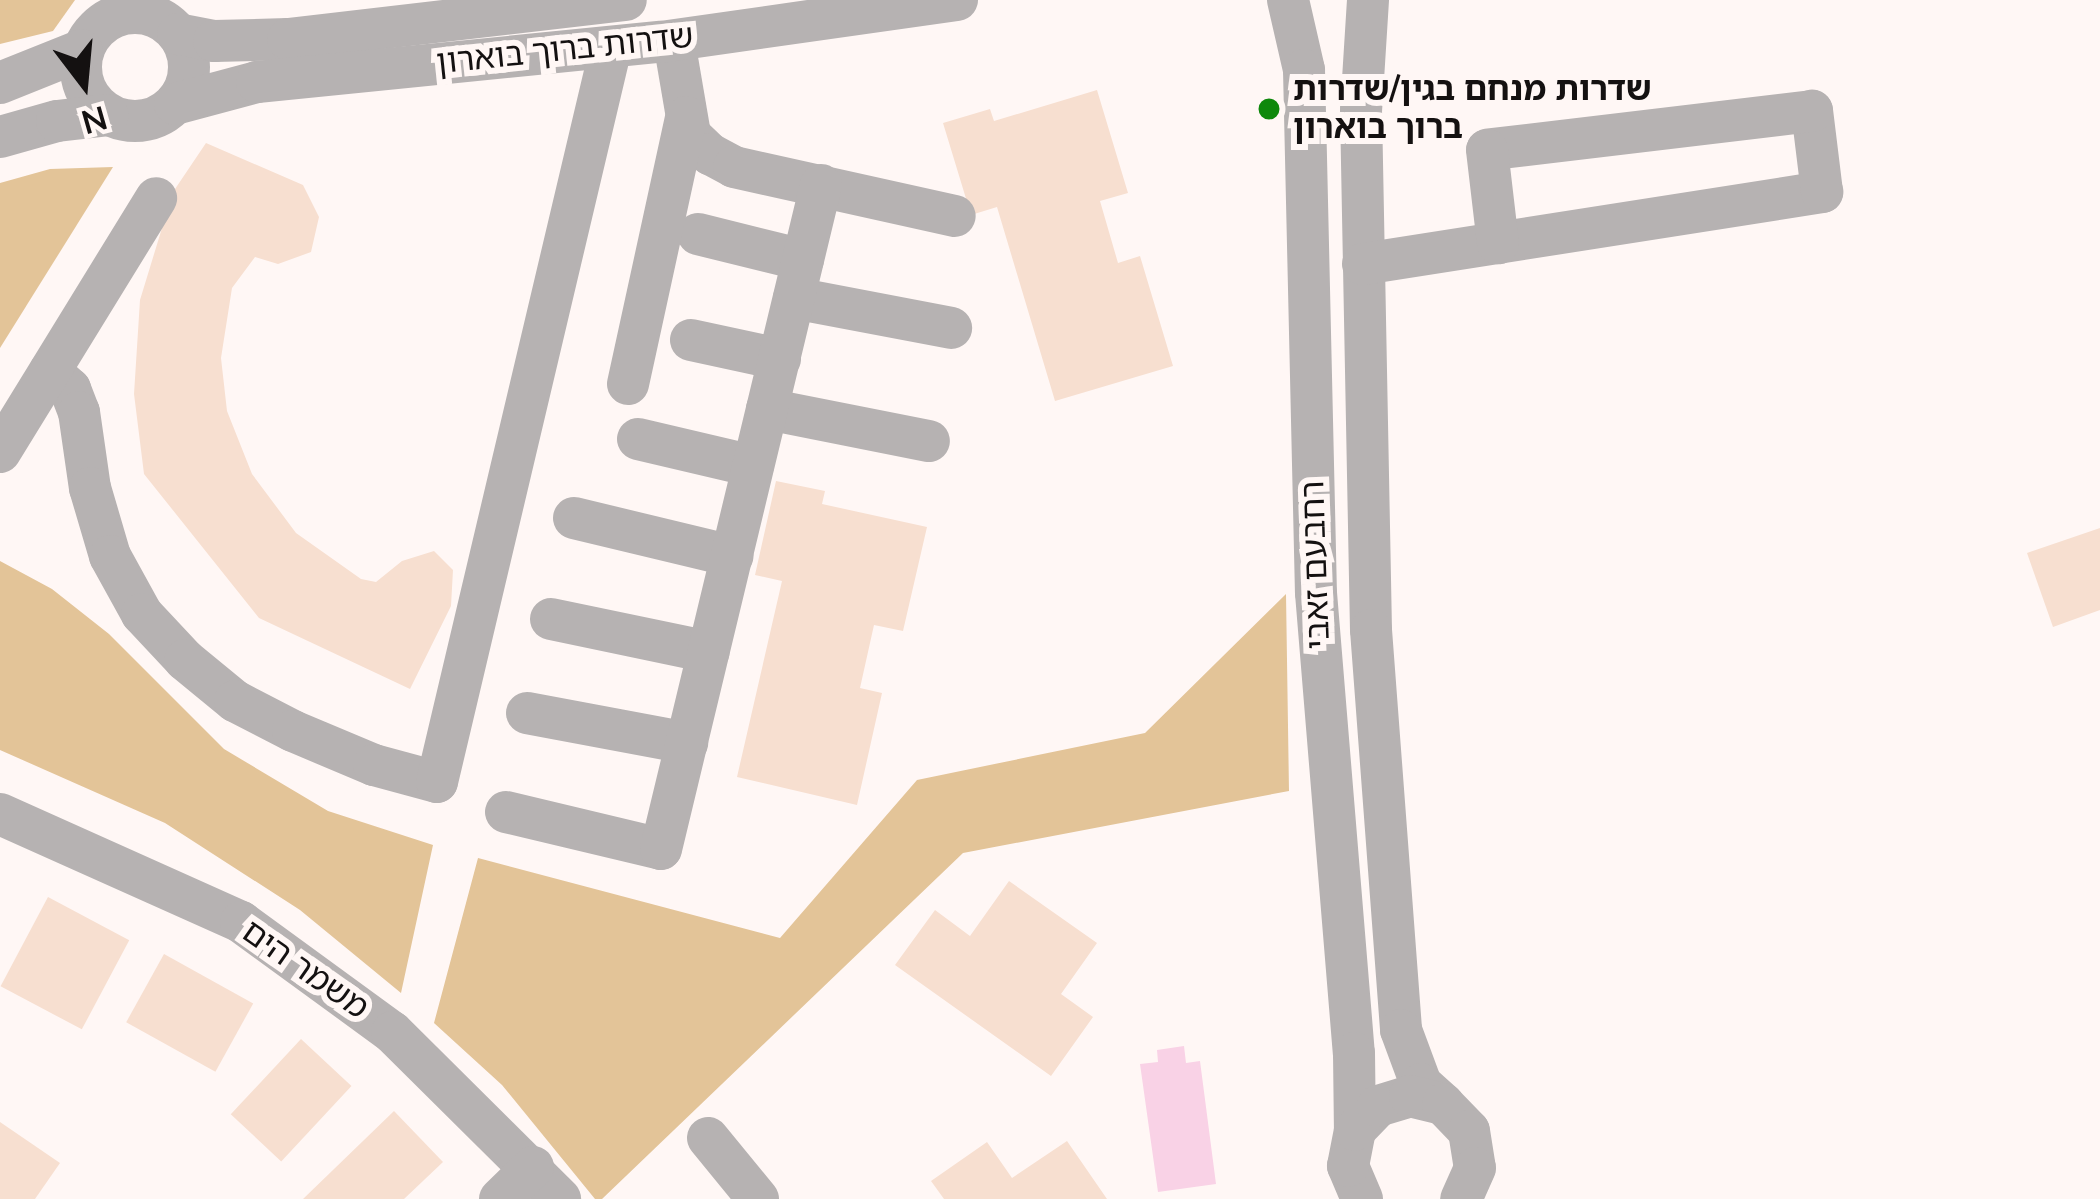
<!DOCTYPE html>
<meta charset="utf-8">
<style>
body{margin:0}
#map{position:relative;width:2100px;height:1199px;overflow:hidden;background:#fff7f5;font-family:"Nunito Sans","Noto Sans Hebrew",sans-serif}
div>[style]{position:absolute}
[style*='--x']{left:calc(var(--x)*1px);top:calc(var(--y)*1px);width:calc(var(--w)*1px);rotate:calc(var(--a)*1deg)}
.green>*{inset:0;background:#e3c498}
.water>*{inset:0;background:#f9d2e6}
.building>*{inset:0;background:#f7dfd0;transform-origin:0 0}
.minor>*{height:42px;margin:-21px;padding:0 21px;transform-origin:21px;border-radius:21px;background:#b6b2b2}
.minor>.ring{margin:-21px;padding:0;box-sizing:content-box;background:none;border:42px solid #b6b2b2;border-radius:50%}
.dots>*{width:33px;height:33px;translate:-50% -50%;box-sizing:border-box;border:6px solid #fff7f5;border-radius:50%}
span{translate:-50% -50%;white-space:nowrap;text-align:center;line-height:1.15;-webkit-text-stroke:12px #fff7f5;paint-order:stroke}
.street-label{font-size:33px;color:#141111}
.poi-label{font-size:33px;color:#141111;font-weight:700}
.left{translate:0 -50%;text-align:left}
.north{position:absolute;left:24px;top:24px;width:120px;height:120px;-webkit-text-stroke:9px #fff7f5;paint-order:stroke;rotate:164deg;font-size:33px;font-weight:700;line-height:48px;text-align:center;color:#141111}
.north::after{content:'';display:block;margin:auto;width:42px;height:54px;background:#141111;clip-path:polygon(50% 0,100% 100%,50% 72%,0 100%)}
</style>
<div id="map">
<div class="green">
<div style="clip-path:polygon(0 0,75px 0,53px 31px,0 44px)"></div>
<div style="clip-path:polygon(113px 167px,0 348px,0 183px,50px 169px)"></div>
<div style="clip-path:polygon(0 561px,52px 589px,109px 634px,224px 749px,328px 811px,433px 845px,401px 993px,300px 910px,165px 823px,0 750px)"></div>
<div style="clip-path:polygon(1286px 594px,1289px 791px,963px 853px,602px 1199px,595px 1199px,502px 1085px,434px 1023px,478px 858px,780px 938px,917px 780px,1145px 733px)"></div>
</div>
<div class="water">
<div style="clip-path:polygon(1184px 1046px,1186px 1063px,1200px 1061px,1216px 1184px,1158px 1192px,1140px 1064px,1158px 1062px,1157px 1050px)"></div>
</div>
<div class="building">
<div style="clip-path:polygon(1097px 90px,1128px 193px,1100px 201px,1118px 263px,1140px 256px,1173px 366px,1055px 401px,997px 207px,971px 215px,943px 123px,990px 109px,994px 121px)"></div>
<div style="clip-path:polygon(206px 143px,303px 185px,319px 217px,311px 252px,278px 264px,255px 257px,232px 288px,221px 358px,227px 411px,252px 474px,296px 533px,361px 579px,376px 582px,402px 561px,434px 551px,453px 570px,451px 606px,410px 689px,259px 618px,144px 474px,134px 394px,140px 300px,173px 192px)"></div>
<div style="clip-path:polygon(776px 481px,825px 491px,822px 504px,927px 527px,903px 631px,874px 625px,860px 688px,882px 693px,857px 805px,737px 777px,782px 581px,755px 575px)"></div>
<div style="clip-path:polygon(2100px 528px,2100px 610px,2053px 627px,2027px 553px)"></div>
<div style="clip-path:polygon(1009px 881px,1097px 943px,1061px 994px,1093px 1017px,1051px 1076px,895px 965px,935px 910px,970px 936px)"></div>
<div style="left:48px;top:897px;width:92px;height:101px;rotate:28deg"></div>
<div style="left:164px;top:954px;width:102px;height:78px;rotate:29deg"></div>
<div style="left:301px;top:1039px;width:69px;height:103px;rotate:43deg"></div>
<div style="clip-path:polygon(394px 1111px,443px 1162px,404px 1199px,303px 1199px)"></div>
<div style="clip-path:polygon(0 1122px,60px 1163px,35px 1199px,0 1199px)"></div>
<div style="clip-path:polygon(1067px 1141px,1107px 1199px,944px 1199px,931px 1181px,987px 1142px,1012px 1178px)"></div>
</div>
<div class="minor">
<div style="--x:1288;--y:0;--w:72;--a:77.1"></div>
<div style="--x:1304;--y:70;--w:523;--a:88.69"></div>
<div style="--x:1316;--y:593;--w:462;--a:85.3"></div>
<div style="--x:1354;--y:1053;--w:77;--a:89.3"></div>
<div style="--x:1368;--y:0;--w:110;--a:93.6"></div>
<div style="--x:1361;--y:110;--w:520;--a:88.9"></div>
<div style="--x:1371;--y:630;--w:401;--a:85.7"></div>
<div style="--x:1401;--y:1030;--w:58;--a:69.7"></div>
<div style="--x:1421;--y:1084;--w:30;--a:42"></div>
<div class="ring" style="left:81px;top:13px;width:66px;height:66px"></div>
<div style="--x:178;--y:34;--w:37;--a:11"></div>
<div style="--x:214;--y:41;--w:74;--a:-1.5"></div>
<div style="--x:288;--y:39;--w:340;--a:-6.6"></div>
<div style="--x:674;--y:41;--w:95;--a:80.3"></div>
<div style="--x:690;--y:135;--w:28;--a:44"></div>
<div style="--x:710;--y:154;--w:27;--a:28"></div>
<div style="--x:734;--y:167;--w:226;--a:12.5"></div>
<div style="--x:0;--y:83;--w:88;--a:-21.9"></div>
<div style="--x:175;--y:104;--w:85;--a:-15"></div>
<div style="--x:257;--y:82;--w:406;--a:-5.7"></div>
<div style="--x:661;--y:42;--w:299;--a:-8.1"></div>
<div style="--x:0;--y:137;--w:59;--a:-15.7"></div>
<div style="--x:57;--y:121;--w:51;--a:-6.7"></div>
<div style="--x:698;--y:234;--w:108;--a:13.9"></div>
<div style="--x:1363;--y:264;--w:465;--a:-8.9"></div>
<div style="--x:1822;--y:192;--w:82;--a:-97"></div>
<div style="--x:1812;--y:111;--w:327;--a:173.2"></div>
<div style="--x:1487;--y:150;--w:94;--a:83.3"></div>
<div style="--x:794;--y:298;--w:160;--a:10.8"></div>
<div style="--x:691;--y:340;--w:91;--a:12.1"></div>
<div style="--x:50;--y:371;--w:27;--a:42"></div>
<div style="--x:70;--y:389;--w:25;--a:69"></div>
<div style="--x:79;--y:412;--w:77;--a:81.8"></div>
<div style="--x:90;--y:488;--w:71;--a:73.6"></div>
<div style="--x:110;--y:556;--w:66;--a:61.1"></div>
<div style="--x:142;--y:614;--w:63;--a:46.9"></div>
<div style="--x:185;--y:660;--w:65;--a:39.4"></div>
<div style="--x:235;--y:701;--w:65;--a:27.3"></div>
<div style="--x:293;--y:731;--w:88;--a:22.8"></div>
<div style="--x:374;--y:765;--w:65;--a:15.1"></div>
<div style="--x:437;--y:782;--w:755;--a:-76.68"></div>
<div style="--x:628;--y:384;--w:273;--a:-77.7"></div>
<div style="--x:767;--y:409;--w:165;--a:11.2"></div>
<div style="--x:638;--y:439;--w:118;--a:13.2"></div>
<div style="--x:0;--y:452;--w:298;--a:-58.4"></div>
<div style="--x:574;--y:518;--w:163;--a:13.5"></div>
<div style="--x:551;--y:619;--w:161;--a:11.8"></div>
<div style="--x:527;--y:713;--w:163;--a:10.6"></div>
<div style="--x:506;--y:812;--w:159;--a:13.4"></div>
<div style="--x:661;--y:849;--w:683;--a:-76.45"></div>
<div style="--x:0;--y:814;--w:264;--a:24.1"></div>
<div style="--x:241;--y:922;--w:187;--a:36.1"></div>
<div style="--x:392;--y:1032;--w:237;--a:44.8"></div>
<div style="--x:708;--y:1138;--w:79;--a:50.7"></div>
<div style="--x:500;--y:1199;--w:46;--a:-44.1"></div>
<div style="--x:1362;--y:1199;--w:36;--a:-113"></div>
<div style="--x:1348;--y:1166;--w:37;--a:-79"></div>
<div style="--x:1355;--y:1130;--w:33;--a:-46"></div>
<div style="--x:1378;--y:1106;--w:34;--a:-17"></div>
<div style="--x:1410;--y:1096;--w:34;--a:14"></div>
<div style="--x:1443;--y:1104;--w:37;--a:46"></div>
<div style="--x:1469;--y:1131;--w:37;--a:81"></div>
<div style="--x:1475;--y:1168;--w:34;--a:114"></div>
</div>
<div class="dots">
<div style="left:1269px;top:109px;background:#0e880b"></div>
</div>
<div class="street-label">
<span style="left:565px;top:50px;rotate:-6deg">שדרות ברוך בוארון</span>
<span style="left:1316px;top:565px;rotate:-92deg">רחבעם זאבי</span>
<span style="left:305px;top:970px;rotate:35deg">משמר הים</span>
</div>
<div class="poi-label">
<span class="left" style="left:1293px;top:109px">שדרות מנחם בגין/שדרות<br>ברוך בוארון</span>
</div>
<div class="north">N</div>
</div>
